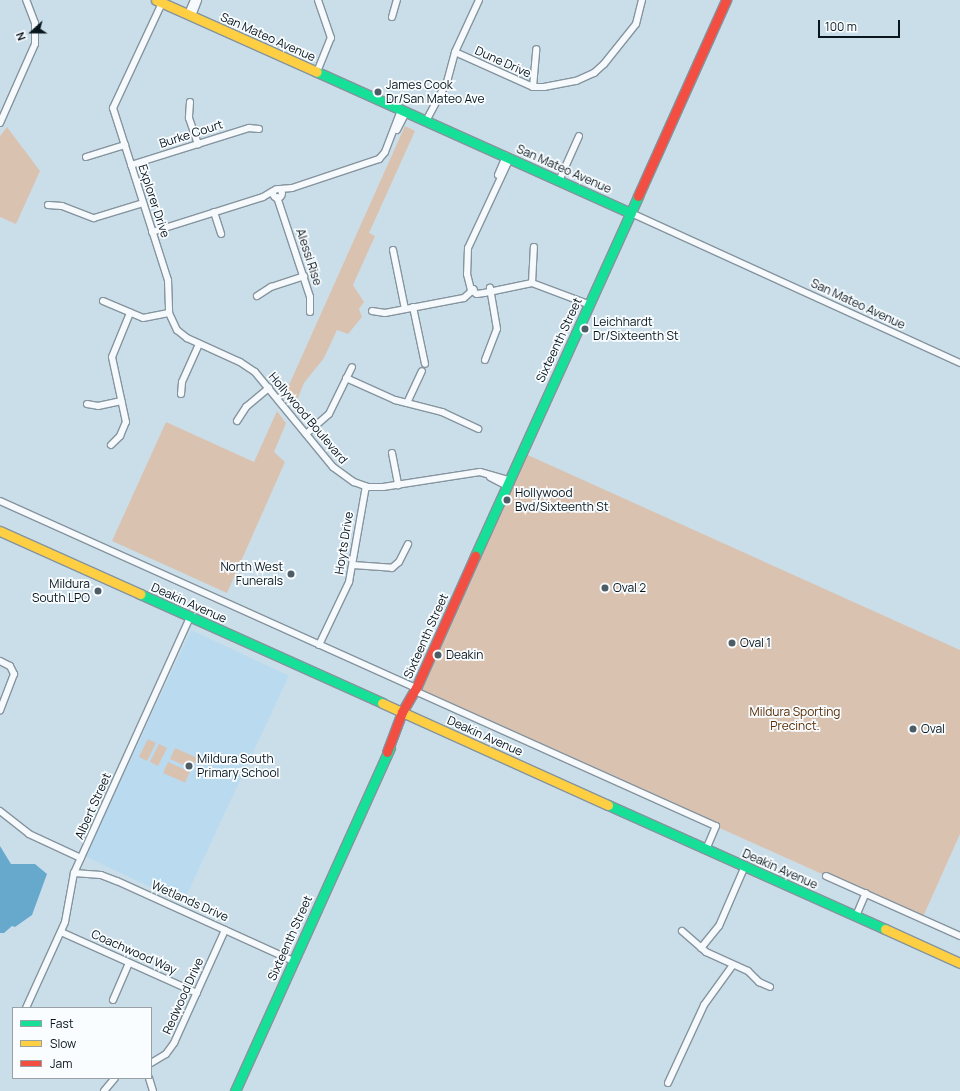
<!DOCTYPE html>
<style>
body{margin:0}
#map{position:relative;width:960px;height:1091px;overflow:hidden;background:#cadeea;font-family:Manrope,sans-serif}
div>[style]{position:absolute}
[style*='--x']{left:calc(var(--x)*1px);top:calc(var(--y)*1px);width:calc(var(--w)*1px);rotate:calc(var(--a)*1deg)}
.built>*{inset:0;background:#b9daef;transform-origin:0 0}
.green>*{inset:0;background:#dac2b1;transform-origin:0 0}
.water>*{inset:0;background:#67a9cd}
.roads{filter:drop-shadow(1px 0 #85949e) drop-shadow(-1px 0 #85949e) drop-shadow(0 1px #85949e) drop-shadow(0 -1px #85949e)}
.street>*{height:6px;margin:-3px;padding:0 3px;transform-origin:3px;border-radius:3px;background:#f7fafc}
.street>.ring{margin:-3px;padding:0;box-sizing:content-box;background:none;border:6px solid #f7fafc;border-radius:50%}
.fast>*{height:9px;margin:-4.5px;padding:0 4.5px;transform-origin:4.5px;border-radius:4.5px;background:#16e098}
.slow>*{height:9px;margin:-4.5px;padding:0 4.5px;transform-origin:4.5px;border-radius:4.5px;background:#ffcf43}
.jam>*{height:9px;margin:-4.5px;padding:0 4.5px;transform-origin:4.5px;border-radius:4.5px;background:#f24e42}
.dots>*{width:11px;height:11px;translate:-50% -50%;box-sizing:border-box;border:2px solid #f9fdff;border-radius:50%}
span{translate:-50% -50%;white-space:nowrap;text-align:center;line-height:1.15;-webkit-text-stroke:3.5px #f9fdff;paint-order:stroke}
.street-label{font-size:12px;color:#09161e}
.poi-label{font-size:12px;color:#09161e}
.left{translate:0 -50%;text-align:left}
.right{translate:-100% -50%;text-align:right}
.park-label{font-size:12px;color:#582b01}
.legend{position:absolute;left:12px;top:1007px;width:140px;height:72px;box-sizing:border-box;background:#f9fdff;border:1px solid #99a1a5;margin:0;padding:5px 7px;list-style:none;font-size:12px;color:#09161e}
.legend li{display:flex;align-items:center;gap:8px;height:20px}
.legend b{width:20px;border:1px solid #99a1a5}
.north{position:absolute;left:12px;top:12px;width:40px;height:40px;-webkit-text-stroke:3px #f9fdff;paint-order:stroke;rotate:249deg;font-size:11px;font-weight:700;line-height:16px;text-align:center;color:#09161e}
.north::after{content:'';display:block;margin:auto;width:14px;height:18px;background:#09161e;clip-path:polygon(50% 0,100% 100%,50% 72%,0 100%)}
.scale{position:absolute;left:818px;top:20px;width:82px;height:18px;box-sizing:border-box;border:2px solid #09161e;border-top:0;padding-left:5px;font-size:12px;line-height:14px;white-space:nowrap;color:#09161e;-webkit-text-stroke:3px #f9fdff;paint-order:stroke}
</style>
<div id="map">
<div class="built">
<div style="left:191px;top:630px;width:108px;height:250px;rotate:25deg"></div>
</div>
<div class="green">
<div style="clip-path:polygon(405px 126px,415px 131px,369px 233px,375px 236px,353px 285px,364px 302px,359px 309px,362px 317px,348px 334px,337px 330px,324px 358px,304px 383px,295px 405px,285px 394px)"></div>
<div style="clip-path:polygon(7px 127px,40px 171px,16px 224px,0 217px,0 136px)"></div>
<div style="clip-path:polygon(277px 411px,286px 423px,274px 452px,285px 462px,227px 593px,112px 541px,166px 422px,254px 462px)"></div>
<div style="clip-path:polygon(521px 452px,960px 650px,960px 834px,922px 919px,415px 691px)"></div>
<div style="left:148px;top:739px;width:9px;height:20px;rotate:27deg"></div>
<div style="left:159px;top:744px;width:9px;height:20px;rotate:27deg"></div>
<div style="left:175px;top:748px;width:24px;height:12px;rotate:24deg"></div>
<div style="left:168px;top:762px;width:24px;height:12px;rotate:24deg"></div>
</div>
<div class="water">
<div style="clip-path:polygon(0 846px,11px 864px,35px 864px,47px 874px,32px 915px,15px 927px,12px 926px,4px 933px,0 933px)"></div>
</div>
<div class="roads">
<div class="street">
<div style="--x:162;--y:3;--w:116;--a:115"></div>
<div style="--x:113;--y:108;--w:181;--a:72.3"></div>
<div style="--x:168;--y:280;--w:33;--a:88"></div>
<div style="--x:169;--y:313;--w:19;--a:65"></div>
<div style="--x:177;--y:330;--w:13;--a:39"></div>
<div style="--x:187;--y:338;--w:58;--a:24.4"></div>
<div style="--x:240;--y:362;--w:18;--a:34"></div>
<div style="--x:255;--y:372;--w:123;--a:50.6"></div>
<div style="--x:333;--y:467;--w:26;--a:36"></div>
<div style="--x:354;--y:482;--w:15;--a:20"></div>
<div style="--x:368;--y:487;--w:15;--a:0"></div>
<div style="--x:383;--y:487;--w:98;--a:-8.8"></div>
<div style="--x:480;--y:472;--w:29;--a:16"></div>
<div style="--x:188;--y:14;--w:15;--a:-67"></div>
<div style="--x:192;--y:16;--w:17;--a:-69"></div>
<div style="--x:392;--y:17;--w:18;--a:-74"></div>
<div style="--x:455;--y:52;--w:85;--a:24.2"></div>
<div style="--x:533;--y:87;--w:11;--a:0"></div>
<div style="--x:544;--y:87;--w:33;--a:-11"></div>
<div style="--x:576;--y:81;--w:20;--a:-24"></div>
<div style="--x:594;--y:73;--w:13;--a:-42"></div>
<div style="--x:604;--y:64;--w:51;--a:-51.3"></div>
<div style="--x:636;--y:24;--w:25;--a:-76"></div>
<div style="--x:317;--y:72;--w:37;--a:-68"></div>
<div style="--x:331;--y:38;--w:40;--a:-108.9"></div>
<div style="--x:533;--y:87;--w:38;--a:-85"></div>
<div style="--x:190;--y:102;--w:16;--a:94"></div>
<div style="--x:189;--y:118;--w:28;--a:71"></div>
<div style="--x:426;--y:121;--w:44;--a:-61.7"></div>
<div style="--x:447;--y:82;--w:31;--a:-75"></div>
<div style="--x:455;--y:52;--w:57;--a:-65.2"></div>
<div style="--x:0;--y:123;--w:86;--a:-66.1"></div>
<div style="--x:35;--y:44;--w:21;--a:-90"></div>
<div style="--x:35;--y:23;--w:25;--a:-111"></div>
<div style="--x:397;--y:130;--w:20;--a:-63"></div>
<div style="--x:86;--y:157;--w:41;--a:-17.1"></div>
<div style="--x:510;--y:158;--w:99;--a:115"></div>
<div style="--x:468;--y:248;--w:26;--a:92"></div>
<div style="--x:467;--y:274;--w:16;--a:76"></div>
<div style="--x:471;--y:290;--w:7;--a:34"></div>
<div style="--x:477;--y:294;--w:7;--a:-8"></div>
<div style="--x:484;--y:293;--w:49;--a:-11.8"></div>
<div style="--x:532;--y:283;--w:60;--a:20.6"></div>
<div style="--x:131;--y:165;--w:124;--a:-17.4"></div>
<div style="--x:249;--y:128;--w:10;--a:6"></div>
<div style="--x:498;--y:175;--w:21;--a:-67"></div>
<div style="--x:559;--y:181;--w:49;--a:-66"></div>
<div class="ring" style="left:272.5px;top:188.5px;width:3px;height:3px"></div>
<div style="--x:280;--y:189;--w:12;--a:-5"></div>
<div style="--x:292;--y:188;--w:92;--a:-18.4"></div>
<div style="--x:379;--y:159;--w:9;--a:-49"></div>
<div style="--x:385;--y:152;--w:45;--a:-69.1"></div>
<div style="--x:277;--y:197;--w:105;--a:71.7"></div>
<div style="--x:310;--y:297;--w:15;--a:90"></div>
<div style="--x:48;--y:205;--w:14;--a:4"></div>
<div style="--x:62;--y:206;--w:34;--a:21"></div>
<div style="--x:94;--y:218;--w:51;--a:-17"></div>
<div style="--x:214;--y:212;--w:23;--a:72"></div>
<div style="--x:631;--y:213;--w:362;--a:24.5"></div>
<div style="--x:152;--y:232;--w:116;--a:-17.5"></div>
<div style="--x:263;--y:197;--w:12;--a:-31"></div>
<div style="--x:393;--y:250;--w:60;--a:78.5"></div>
<div style="--x:532;--y:283;--w:36;--a:-87"></div>
<div style="--x:257;--y:296;--w:17;--a:-33"></div>
<div style="--x:271;--y:287;--w:35;--a:-18"></div>
<div style="--x:103;--y:301;--w:43;--a:23"></div>
<div style="--x:143;--y:318;--w:26;--a:-11"></div>
<div style="--x:413;--y:307;--w:58;--a:78.1"></div>
<div style="--x:372;--y:311;--w:13;--a:9"></div>
<div style="--x:385;--y:313;--w:80;--a:-10.8"></div>
<div style="--x:464;--y:298;--w:13;--a:-42"></div>
<div style="--x:485;--y:360;--w:33;--a:-69"></div>
<div style="--x:497;--y:329;--w:42;--a:-99.7"></div>
<div style="--x:346;--y:378;--w:54;--a:24.2"></div>
<div style="--x:395;--y:400;--w:49;--a:14.3"></div>
<div style="--x:442;--y:412;--w:40;--a:25"></div>
<div style="--x:181;--y:394;--w:12;--a:-85"></div>
<div style="--x:182;--y:382;--w:42;--a:-65.9"></div>
<div style="--x:407;--y:403;--w:35;--a:-65"></div>
<div style="--x:87;--y:404;--w:11;--a:10"></div>
<div style="--x:98;--y:406;--w:24;--a:-12"></div>
<div style="--x:237;--y:421;--w:17;--a:-57"></div>
<div style="--x:246;--y:407;--w:30;--a:-40"></div>
<div style="--x:306;--y:434;--w:30;--a:-41"></div>
<div style="--x:329;--y:414;--w:52;--a:-63.9"></div>
<div style="--x:111;--y:445;--w:13;--a:-45"></div>
<div style="--x:120;--y:436;--w:15;--a:-67"></div>
<div style="--x:126;--y:422;--w:66;--a:-102.2"></div>
<div style="--x:112;--y:357;--w:48;--a:-67.8"></div>
<div style="--x:392;--y:453;--w:33;--a:79"></div>
<div style="--x:490;--y:477;--w:19;--a:28"></div>
<div style="--x:0;--y:501;--w:456;--a:24.2"></div>
<div style="--x:353;--y:565;--w:39;--a:4"></div>
<div style="--x:392;--y:568;--w:9;--a:-41"></div>
<div style="--x:399;--y:562;--w:20;--a:-63"></div>
<div style="--x:319;--y:645;--w:70;--a:-64.5"></div>
<div style="--x:349;--y:582;--w:97;--a:-80"></div>
<div style="--x:0;--y:661;--w:11;--a:27"></div>
<div style="--x:10;--y:666;--w:9;--a:63"></div>
<div style="--x:14;--y:674;--w:39;--a:111"></div>
<div style="--x:415;--y:691;--w:330;--a:24.2"></div>
<div style="--x:716;--y:826;--w:25;--a:113"></div>
<div style="--x:0;--y:811;--w:37;--a:38"></div>
<div style="--x:29;--y:834;--w:57;--a:24.8"></div>
<div style="--x:74;--y:873;--w:27;--a:4"></div>
<div style="--x:101;--y:875;--w:17;--a:21"></div>
<div style="--x:117;--y:881;--w:193;--a:24.4"></div>
<div style="--x:826;--y:876;--w:147;--a:24.1"></div>
<div style="--x:856;--y:916;--w:25;--a:-67"></div>
<div style="--x:682;--y:931;--w:32;--a:41"></div>
<div style="--x:706;--y:952;--w:46;--a:24.3"></div>
<div style="--x:748;--y:971;--w:16;--a:45"></div>
<div style="--x:759;--y:982;--w:12;--a:24"></div>
<div style="--x:61;--y:932;--w:149;--a:24.2"></div>
<div style="--x:701;--y:948;--w:28;--a:-51"></div>
<div style="--x:719;--y:926;--w:65;--a:-66.6"></div>
<div style="--x:113;--y:1000;--w:40;--a:-66.6"></div>
<div style="--x:26;--y:1008;--w:94;--a:-65.6"></div>
<div style="--x:65;--y:922;--w:50;--a:-79.6"></div>
<div style="--x:74;--y:873;--w:281;--a:-65.6"></div>
<div style="--x:151;--y:1063;--w:17;--a:-31"></div>
<div style="--x:166;--y:1054;--w:14;--a:-54"></div>
<div style="--x:174;--y:1043;--w:124;--a:-65.7"></div>
<div style="--x:149;--y:1078;--w:14;--a:73"></div>
<div style="--x:668;--y:1083;--w:86;--a:-65.2"></div>
<div style="--x:704;--y:1005;--w:49;--a:-54.1"></div>
<div style="--x:104;--y:1091;--w:17;--a:-50"></div>
</div>
<div class="fast">
<div style="--x:317;--y:72;--w:344;--a:24.2"></div>
<div style="--x:475;--y:556;--w:395;--a:-65.6"></div>
<div style="--x:140;--y:594;--w:265;--a:24.2"></div>
<div style="--x:608;--y:805;--w:303;--a:24.1"></div>
<div style="--x:235;--y:1091;--w:376;--a:-65.7"></div>
</div>
<div class="slow">
<div style="--x:156;--y:0;--w:176;--a:24.1"></div>
<div style="--x:0;--y:531;--w:154;--a:24.2"></div>
<div style="--x:382;--y:703;--w:248;--a:24.3"></div>
<div style="--x:885;--y:929;--w:82;--a:24.4"></div>
</div>
<div class="jam">
<div style="--x:638;--y:196;--w:215;--a:-65.8"></div>
<div style="--x:387;--y:752;--w:43;--a:-69.4"></div>
<div style="--x:402;--y:712;--w:28;--a:-60"></div>
<div style="--x:416;--y:688;--w:145;--a:-65.9"></div>
</div>
</div>
<div class="dots">
<div style="left:378px;top:92px;background:#4d5c65"></div>
<div style="left:585px;top:329px;background:#4d5c65"></div>
<div style="left:507px;top:500px;background:#4d5c65"></div>
<div style="left:291px;top:574px;background:#4d5c65"></div>
<div style="left:605px;top:588px;background:#4d5c65"></div>
<div style="left:98px;top:591px;background:#4d5c65"></div>
<div style="left:732px;top:643px;background:#4d5c65"></div>
<div style="left:438px;top:655px;background:#4d5c65"></div>
<div style="left:913px;top:729px;background:#4d5c65"></div>
<div style="left:189px;top:766px;background:#4d5c65"></div>
</div>
<div class="street-label">
<span style="left:268px;top:37px;rotate:24deg">San Mateo Avenue</span>
<span style="left:503px;top:62px;rotate:24deg">Dune Drive</span>
<span style="left:191px;top:134px;rotate:-18deg">Burke Court</span>
<span style="left:564px;top:169px;rotate:24deg">San Mateo Avenue</span>
<span style="left:154px;top:201px;rotate:72deg">Explorer Drive</span>
<span style="left:309px;top:257px;rotate:72deg">Alessi Rise</span>
<span style="left:858px;top:304px;rotate:25deg">San Mateo Avenue</span>
<span style="left:559px;top:340px;rotate:-65deg">Sixteenth Street</span>
<span style="left:308px;top:418px;rotate:50deg">Hollywood Boulevard</span>
<span style="left:344px;top:543px;rotate:-81deg">Hoyts Drive</span>
<span style="left:189px;top:603px;rotate:24deg">Deakin Avenue</span>
<span style="left:426px;top:636px;rotate:-66deg">Sixteenth Street</span>
<span style="left:485px;top:736px;rotate:24deg">Deakin Avenue</span>
<span style="left:93px;top:806px;rotate:-66deg">Albert Street</span>
<span style="left:780px;top:869px;rotate:24deg">Deakin Avenue</span>
<span style="left:190px;top:901px;rotate:24deg">Wetlands Drive</span>
<span style="left:290px;top:938px;rotate:-66deg">Sixteenth Street</span>
<span style="left:134px;top:952px;rotate:24deg">Coachwood Way</span>
<span style="left:183px;top:996px;rotate:-66deg">Redwood Drive</span>
</div>
<div class="poi-label">
<span class="left" style="left:386px;top:92px">James Cook<br>Dr/San Mateo Ave</span>
<span class="left" style="left:593px;top:329px">Leichhardt<br>Dr/Sixteenth St</span>
<span class="left" style="left:515px;top:500px">Hollywood<br>Bvd/Sixteenth St</span>
<span class="right" style="left:283px;top:574px">North West<br>Funerals</span>
<span class="right" style="left:90px;top:591px">Mildura<br>South LPO</span>
<span class="left" style="left:613px;top:588px">Oval 2</span>
<span class="left" style="left:740px;top:643px">Oval 1</span>
<span class="left" style="left:446px;top:655px">Deakin</span>
<span class="left" style="left:921px;top:729px">Oval</span>
<span class="left" style="left:197px;top:766px">Mildura South<br>Primary School</span>
</div>
<div class="park-label">
<span style="left:795px;top:719px">Mildura Sporting<br>Precinct.</span>
</div>
<ul class="legend">
<li><b style="height:5px;background:#16e098"></b>Fast</li>
<li><b style="height:5px;background:#ffcf43"></b>Slow</li>
<li><b style="height:5px;background:#f24e42"></b>Jam</li>
</ul>
<div class="north">N</div>
<div class="scale">100 m</div>
</div>
